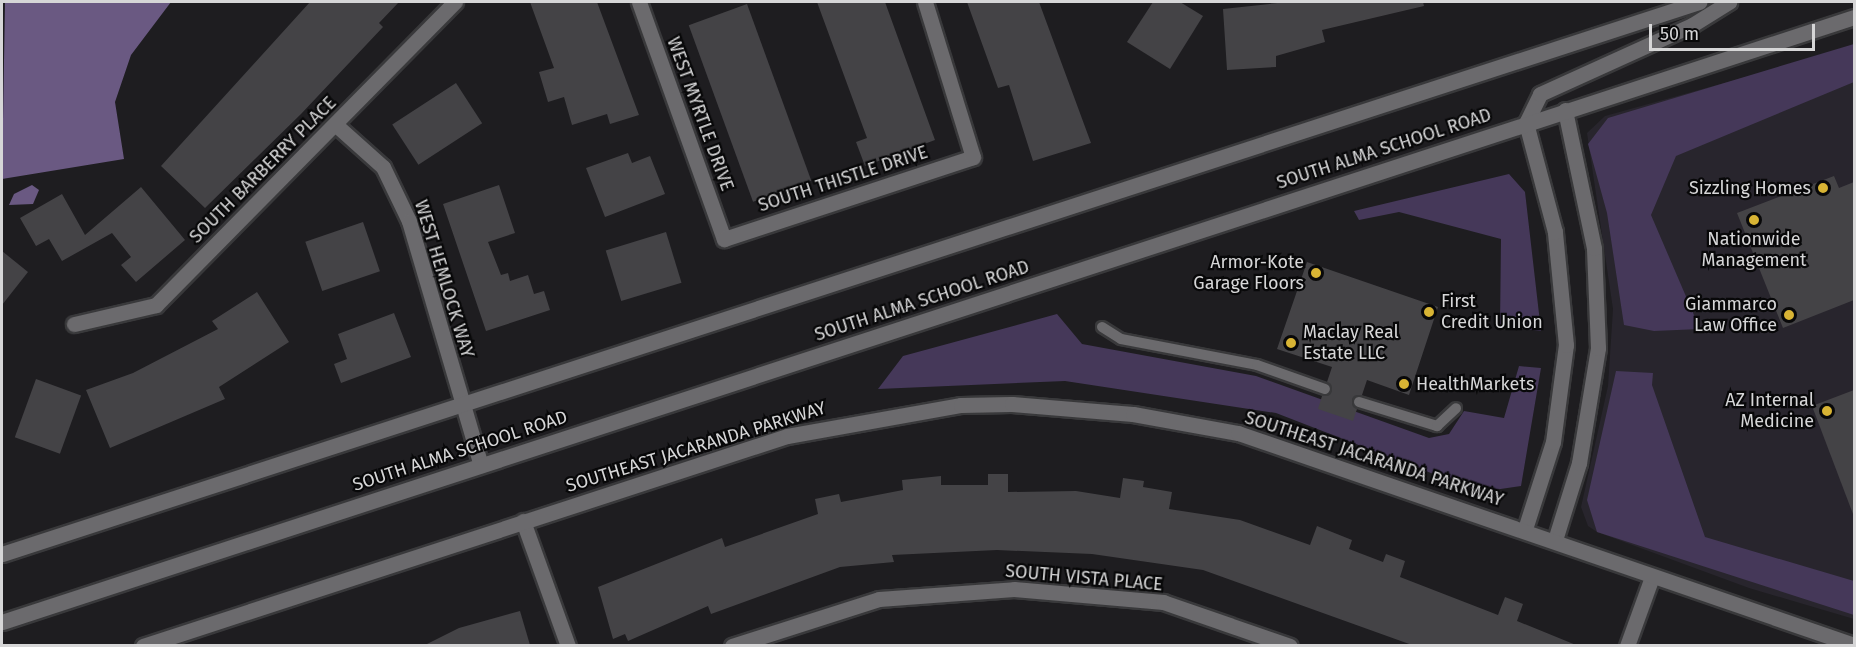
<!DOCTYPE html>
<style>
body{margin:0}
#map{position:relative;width:1856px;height:647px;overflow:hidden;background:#1e1d20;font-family:"Fira Sans",sans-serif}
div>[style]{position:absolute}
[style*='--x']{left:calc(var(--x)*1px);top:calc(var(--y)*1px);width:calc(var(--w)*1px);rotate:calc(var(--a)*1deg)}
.built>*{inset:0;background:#28252d}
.green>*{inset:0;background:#453859}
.water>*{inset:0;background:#6a5982}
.building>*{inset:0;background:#444346;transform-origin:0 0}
.roads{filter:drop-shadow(2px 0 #39393b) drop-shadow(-2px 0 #39393b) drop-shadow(0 2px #39393b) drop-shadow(0 -2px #39393b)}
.lane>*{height:10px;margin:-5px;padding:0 5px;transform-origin:5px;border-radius:5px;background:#6b6a6d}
.street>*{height:15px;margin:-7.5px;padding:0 7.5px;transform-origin:7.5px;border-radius:7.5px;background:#6b6a6d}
.secondary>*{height:15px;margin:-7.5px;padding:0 7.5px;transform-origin:7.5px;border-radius:7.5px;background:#6b6a6d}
.dots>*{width:16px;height:16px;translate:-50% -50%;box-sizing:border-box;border:3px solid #080809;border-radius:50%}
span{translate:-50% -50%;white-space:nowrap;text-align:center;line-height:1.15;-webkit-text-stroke:4.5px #080809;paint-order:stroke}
.street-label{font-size:18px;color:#d6d6d7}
.poi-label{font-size:18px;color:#d6d6d7}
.right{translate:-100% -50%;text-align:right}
.left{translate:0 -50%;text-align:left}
.frame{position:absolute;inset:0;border:3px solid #d6d6d7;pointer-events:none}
.scale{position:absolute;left:1649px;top:24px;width:166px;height:27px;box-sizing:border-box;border:3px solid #d6d6d7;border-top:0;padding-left:8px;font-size:18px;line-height:21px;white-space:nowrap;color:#d6d6d7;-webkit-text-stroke:4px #080809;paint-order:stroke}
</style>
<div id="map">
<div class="built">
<div style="clip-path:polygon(1854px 47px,1854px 619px,1749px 588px,1597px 532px,1588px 526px,1581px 507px,1608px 386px,1613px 309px,1587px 133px,1605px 116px)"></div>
</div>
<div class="green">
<div style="clip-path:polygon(1854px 44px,1854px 82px,1676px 156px,1651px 215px,1700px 329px,1654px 331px,1624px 325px,1607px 213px,1588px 144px,1608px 118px)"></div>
<div style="clip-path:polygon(1509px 174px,1525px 192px,1541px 331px,1500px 326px,1501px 239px,1399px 212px,1359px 220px,1354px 211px)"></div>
<div style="clip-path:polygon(1057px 314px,1082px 344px,1256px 376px,1429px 438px,1449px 434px,1464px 411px,1504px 418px,1519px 366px,1541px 368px,1521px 486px,1480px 492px,1276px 413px,1065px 381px,878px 389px,903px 356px)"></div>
<div style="clip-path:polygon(1616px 371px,1653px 373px,1652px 385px,1705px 537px,1854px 581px,1854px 615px,1597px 532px,1587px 500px)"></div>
</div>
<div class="water">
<div style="clip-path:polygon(5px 2px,171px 2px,131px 55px,115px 102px,124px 159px,2px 179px)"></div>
<div style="clip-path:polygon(32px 185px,39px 190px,33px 204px,9px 205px,14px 194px)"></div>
</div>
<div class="building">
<div style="clip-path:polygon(310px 2px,399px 2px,379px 23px,383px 27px,301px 114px,205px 208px,161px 166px)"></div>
<div style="clip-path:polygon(530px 2px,597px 2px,639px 115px,610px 124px,607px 114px,572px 125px,564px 97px,548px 102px,539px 72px,554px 68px)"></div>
<div style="clip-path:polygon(817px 2px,885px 2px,935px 140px,865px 166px,856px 142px,867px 138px)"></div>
<div style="clip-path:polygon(967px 2px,1039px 2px,1091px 143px,1033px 161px,1009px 85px,998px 88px)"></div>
<div style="clip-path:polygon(1153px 2px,1180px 2px,1203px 16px,1170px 69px,1127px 42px)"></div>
<div style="clip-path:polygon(1287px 2px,1423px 2px,1424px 6px,1322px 30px,1325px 42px,1276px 56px,1276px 67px,1227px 70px,1223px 9px)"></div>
<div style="left:747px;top:4px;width:188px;height:62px;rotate:70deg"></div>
<div style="left:456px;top:83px;width:48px;height:76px;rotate:57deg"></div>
<div style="clip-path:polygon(628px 153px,632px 163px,650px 156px,665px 194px,605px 217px,586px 168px)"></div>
<div style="clip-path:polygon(1834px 176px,1839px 188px,1854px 182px,1854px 300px,1783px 328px,1737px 213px)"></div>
<div style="clip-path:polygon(499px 185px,515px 233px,488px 242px,501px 275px,508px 273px,510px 281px,528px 275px,534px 294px,544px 291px,550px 310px,486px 331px,443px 204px)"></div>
<div style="clip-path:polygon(141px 187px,185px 240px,136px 282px,121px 265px,131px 257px,112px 233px,62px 261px,49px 239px,36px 246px,20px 218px,62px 194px,85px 235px)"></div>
<div style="left:363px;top:222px;width:52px;height:61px;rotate:71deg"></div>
<div style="left:666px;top:232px;width:53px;height:63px;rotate:73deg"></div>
<div style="clip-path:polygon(2px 251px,28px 272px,2px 305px)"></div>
<div style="clip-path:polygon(1307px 262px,1438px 307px,1409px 395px,1367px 380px,1362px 395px,1352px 399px,1357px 409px,1353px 421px,1318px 409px,1322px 396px,1332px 391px,1327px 382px,1332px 367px,1277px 349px)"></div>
<div style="clip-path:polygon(257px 292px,289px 342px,219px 387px,225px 399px,110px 448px,86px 390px,133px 373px,218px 329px,212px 321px)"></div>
<div style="clip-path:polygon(394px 313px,411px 357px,341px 383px,334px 364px,347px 359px,338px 334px)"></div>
<div style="left:36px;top:379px;width:48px;height:62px;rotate:20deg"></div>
<div style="clip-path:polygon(1854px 390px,1854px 514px,1853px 514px,1812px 406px)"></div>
<div style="clip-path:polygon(988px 474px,1008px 474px,1008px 492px,1076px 491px,1120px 498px,1123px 478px,1144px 481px,1143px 487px,1172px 492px,1169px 509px,1240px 520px,1310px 545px,1317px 526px,1352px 540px,1349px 549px,1383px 562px,1386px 554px,1405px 561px,1400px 577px,1498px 615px,1505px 597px,1523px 604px,1517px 621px,1576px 645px,1412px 645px,1203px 570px,1092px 554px,997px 550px,892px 555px,894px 562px,840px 567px,711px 614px,708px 606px,628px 641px,625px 634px,613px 639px,598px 587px,722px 538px,725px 547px,818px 514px,815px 499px,839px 494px,841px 502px,903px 490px,902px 480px,941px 476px,941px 485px,988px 485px)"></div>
<div style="clip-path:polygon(520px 611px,530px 645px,425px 645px,459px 628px)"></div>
</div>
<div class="roads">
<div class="lane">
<div style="--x:1102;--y:327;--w:22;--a:32"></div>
<div style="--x:1121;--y:339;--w:138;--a:10.8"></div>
<div style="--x:1257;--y:365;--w:72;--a:19.4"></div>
<div style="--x:1359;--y:402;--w:82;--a:17.1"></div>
<div style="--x:1437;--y:426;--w:26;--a:-43"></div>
</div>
<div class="street">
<div style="--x:639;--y:2;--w:252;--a:70.3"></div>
<div style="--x:724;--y:239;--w:262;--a:-18.2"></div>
<div style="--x:973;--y:157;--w:162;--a:-107.2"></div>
<div style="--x:336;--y:125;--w:63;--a:41.8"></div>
<div style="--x:383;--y:167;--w:60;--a:64.3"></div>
<div style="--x:409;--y:221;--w:254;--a:73.6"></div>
<div style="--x:74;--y:324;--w:84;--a:-13"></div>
<div style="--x:156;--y:305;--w:426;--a:-45.4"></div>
<div style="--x:523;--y:521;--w:133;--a:70.2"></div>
<div style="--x:1525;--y:529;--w:91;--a:-72.2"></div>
<div style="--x:1553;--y:442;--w:98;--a:-82.4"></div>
<div style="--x:1566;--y:345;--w:114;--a:-95.6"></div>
<div style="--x:1555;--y:232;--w:113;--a:-104.9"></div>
<div style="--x:1555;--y:540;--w:81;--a:-72.7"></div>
<div style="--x:1579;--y:463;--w:117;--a:-80.6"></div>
<div style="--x:1598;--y:348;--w:100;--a:-92.3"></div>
<div style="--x:1594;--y:248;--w:141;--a:-101.9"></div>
<div style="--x:732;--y:646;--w:154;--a:-17.7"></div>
<div style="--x:879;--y:599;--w:135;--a:-4.2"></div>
<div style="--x:1014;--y:589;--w:150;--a:5"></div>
<div style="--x:1163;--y:602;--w:134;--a:19.1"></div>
<div style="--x:1627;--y:646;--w:73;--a:-70.1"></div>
</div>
<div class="secondary">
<div style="--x:1526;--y:123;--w:32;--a:-64"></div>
<div style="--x:1540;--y:94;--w:167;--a:-24.4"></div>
<div style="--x:1692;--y:25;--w:44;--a:-31.9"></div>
<div style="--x:2;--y:554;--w:1785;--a:-18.02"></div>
<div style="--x:2;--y:622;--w:1948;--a:-18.09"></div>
<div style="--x:143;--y:646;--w:677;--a:-18.06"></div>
<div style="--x:787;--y:436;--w:177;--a:-10.1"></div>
<div style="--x:961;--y:405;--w:51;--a:-1.1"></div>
<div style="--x:1012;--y:404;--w:121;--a:4.7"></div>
<div style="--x:1133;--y:414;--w:107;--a:10.3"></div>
<div style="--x:1238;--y:433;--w:651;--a:18.99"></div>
</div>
</div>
<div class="dots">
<div style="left:1823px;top:188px;background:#d8b434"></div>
<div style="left:1754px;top:220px;background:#d8b434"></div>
<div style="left:1316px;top:273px;background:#d8b434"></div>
<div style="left:1429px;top:312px;background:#d8b434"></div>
<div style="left:1789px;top:315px;background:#d8b434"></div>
<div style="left:1291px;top:343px;background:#d8b434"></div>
<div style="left:1404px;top:384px;background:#d8b434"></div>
<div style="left:1827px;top:411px;background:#d8b434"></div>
</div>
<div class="street-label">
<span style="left:700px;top:114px;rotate:70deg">WEST MYRTLE DRIVE</span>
<span style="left:1384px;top:149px;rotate:-18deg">SOUTH ALMA SCHOOL ROAD</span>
<span style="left:263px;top:170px;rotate:-45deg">SOUTH BARBERRY PLACE</span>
<span style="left:843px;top:179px;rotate:-18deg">SOUTH THISTLE DRIVE</span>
<span style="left:444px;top:279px;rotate:73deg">WEST HEMLOCK WAY</span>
<span style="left:922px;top:301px;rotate:-18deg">SOUTH ALMA SCHOOL ROAD</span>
<span style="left:696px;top:447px;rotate:-17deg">SOUTHEAST JACARANDA PARKWAY</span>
<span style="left:460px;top:451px;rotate:-18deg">SOUTH ALMA SCHOOL ROAD</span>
<span style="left:1374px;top:459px;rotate:18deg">SOUTHEAST JACARANDA PARKWAY</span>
<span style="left:1084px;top:578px;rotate:5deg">SOUTH VISTA PLACE</span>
</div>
<div class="poi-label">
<span class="right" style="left:1811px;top:188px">Sizzling Homes</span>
<span style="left:1754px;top:250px">Nationwide<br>Management</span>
<span class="right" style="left:1304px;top:273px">Armor-Kote<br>Garage Floors</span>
<span class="left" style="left:1441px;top:312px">First<br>Credit Union</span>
<span class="right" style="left:1777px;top:315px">Giammarco<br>Law Office</span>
<span class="left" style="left:1303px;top:343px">Maclay Real<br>Estate LLC</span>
<span class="left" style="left:1416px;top:384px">HealthMarkets</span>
<span class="right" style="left:1814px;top:411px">AZ Internal<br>Medicine</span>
</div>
<div class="frame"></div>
<div class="scale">50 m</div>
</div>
